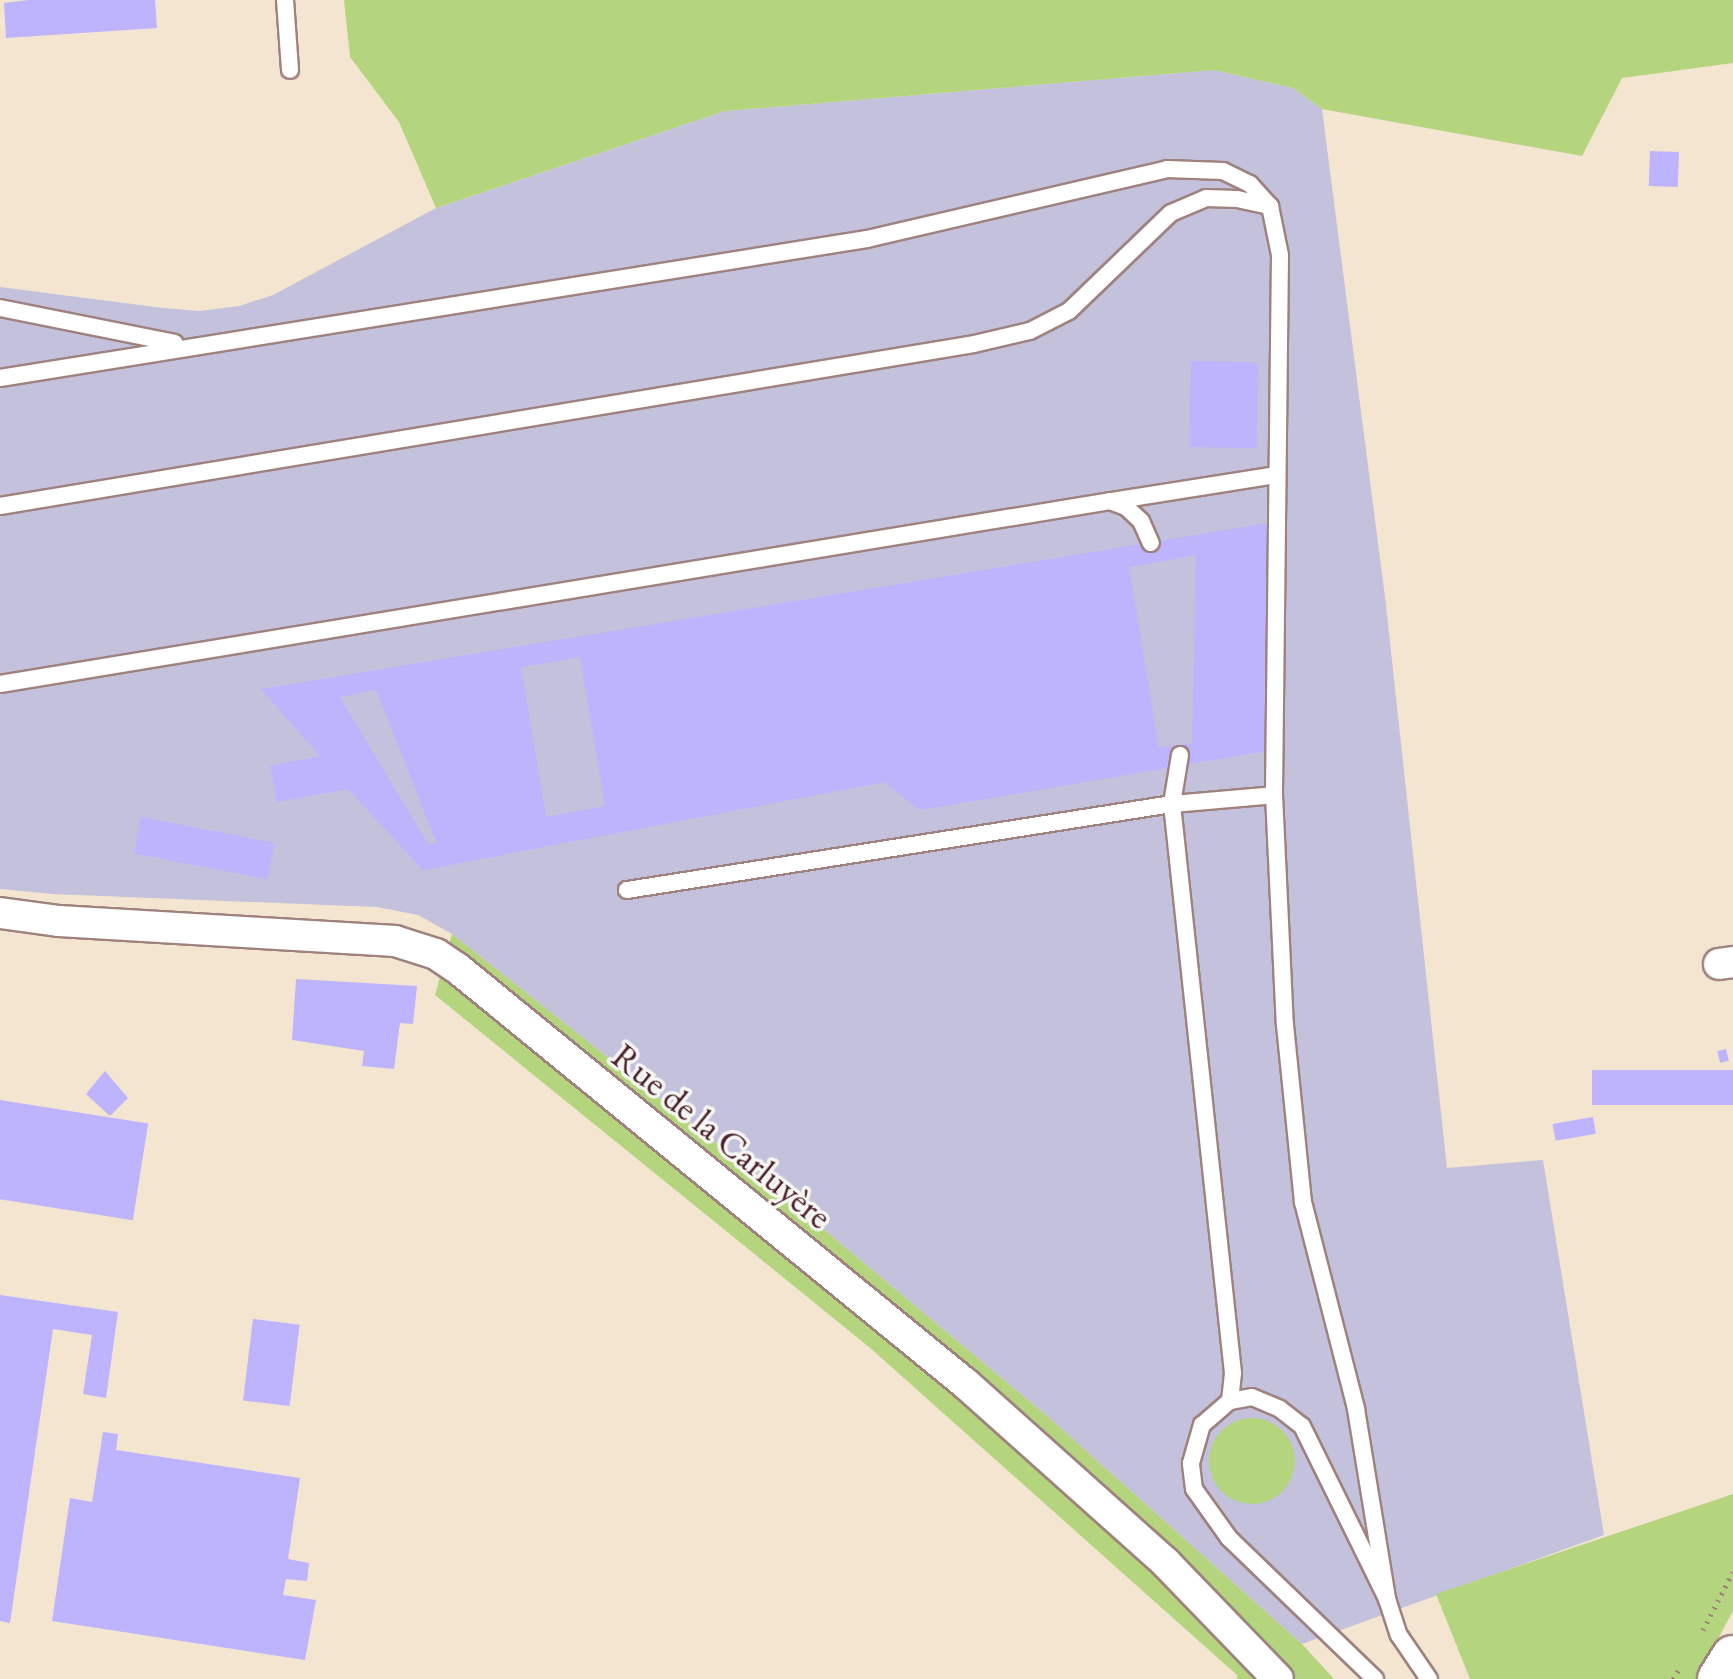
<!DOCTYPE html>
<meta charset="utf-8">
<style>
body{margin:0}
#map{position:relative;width:1733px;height:1679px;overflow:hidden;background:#f4e5d1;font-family:"EB Garamond",serif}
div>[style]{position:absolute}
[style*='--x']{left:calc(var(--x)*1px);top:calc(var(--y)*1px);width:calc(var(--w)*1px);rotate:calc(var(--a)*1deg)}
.industrial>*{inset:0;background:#c3c1dc}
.green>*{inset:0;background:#b4d57d}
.round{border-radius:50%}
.building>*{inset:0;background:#beb3fd;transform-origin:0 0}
.path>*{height:5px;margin-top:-2.5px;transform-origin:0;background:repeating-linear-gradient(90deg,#9f827e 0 2px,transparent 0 8px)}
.roads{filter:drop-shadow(2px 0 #9f827e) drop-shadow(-2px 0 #9f827e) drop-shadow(0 2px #9f827e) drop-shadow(0 -2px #9f827e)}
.lane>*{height:16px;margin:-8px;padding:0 8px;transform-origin:8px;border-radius:8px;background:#fff}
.street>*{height:30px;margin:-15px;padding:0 15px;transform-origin:15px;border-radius:15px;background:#fff}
.secondary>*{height:42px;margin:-21px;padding:0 21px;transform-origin:21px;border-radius:21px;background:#fff}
span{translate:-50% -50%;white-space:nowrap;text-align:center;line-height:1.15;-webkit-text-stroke:7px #f6f6f2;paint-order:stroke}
.street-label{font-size:36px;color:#4a1f2b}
</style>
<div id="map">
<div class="industrial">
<div style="clip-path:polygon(1214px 70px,1293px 88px,1322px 109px,1386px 605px,1447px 1168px,1543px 1160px,1604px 1535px,1302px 1644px,1046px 1415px,798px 1208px,452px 934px,418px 915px,377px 907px,53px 894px,0 889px,0 287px,163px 308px,200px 311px,239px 306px,273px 295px,436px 208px,725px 111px)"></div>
</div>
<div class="green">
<div style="clip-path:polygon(344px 0,1733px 0,1733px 63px,1622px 78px,1582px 156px,1322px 109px,1293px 88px,1214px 70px,725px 111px,436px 208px,399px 122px,350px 57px)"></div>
<div style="clip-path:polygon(452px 934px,798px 1208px,1046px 1415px,1302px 1644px,1334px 1679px,1237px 1679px,1237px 1675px,869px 1347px,435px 995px)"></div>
<div class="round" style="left:1209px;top:1418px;width:86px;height:86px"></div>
<div style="clip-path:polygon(1733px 1494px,1733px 1611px,1696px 1679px,1470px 1679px,1436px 1594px)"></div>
</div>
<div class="building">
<div style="clip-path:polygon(28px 0,155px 0,157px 28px,6px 38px,4px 3px)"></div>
<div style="left:1650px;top:151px;width:29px;height:35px;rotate:2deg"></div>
<div style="left:1191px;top:361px;width:67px;height:86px;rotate:1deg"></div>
<div style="clip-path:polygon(evenodd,1269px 523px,1266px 751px,926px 809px,918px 809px,884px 782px,423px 870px,348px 789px,277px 802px,270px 766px,320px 756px,261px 689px,1269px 523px,1196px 555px,1192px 743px,1159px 748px,1129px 567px,1196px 555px,1269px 523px,580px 657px,605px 806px,546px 817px,521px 667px,580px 657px,1269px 523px,376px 690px,437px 844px,429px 845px,340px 697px,376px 690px)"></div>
<div style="left:141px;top:817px;width:136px;height:37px;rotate:11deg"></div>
<div style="clip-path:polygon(296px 979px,417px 986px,413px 1024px,400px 1023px,394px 1069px,362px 1066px,364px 1051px,292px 1040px)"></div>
<div style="left:1726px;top:1049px;width:12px;height:9px;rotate:76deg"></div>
<div style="left:1733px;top:1070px;width:35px;height:141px;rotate:90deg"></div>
<div style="clip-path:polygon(105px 1071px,128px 1098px,110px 1116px,86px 1094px)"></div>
<div style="left:0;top:1100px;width:150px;height:98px;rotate:9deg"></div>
<div style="left:1593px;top:1117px;width:17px;height:41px;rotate:80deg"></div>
<div style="clip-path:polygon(0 1295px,118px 1312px,106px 1398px,83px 1394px,92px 1335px,53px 1329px,10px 1623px,0 1621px)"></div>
<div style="left:253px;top:1319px;width:47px;height:82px;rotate:7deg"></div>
<div style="clip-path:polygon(103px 1432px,118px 1434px,116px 1450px,300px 1478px,288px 1559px,309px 1563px,307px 1581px,286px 1579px,283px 1595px,316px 1600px,305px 1660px,52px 1621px,70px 1498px,92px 1502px)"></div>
</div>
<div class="path">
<div style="--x:1703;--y:1630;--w:65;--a:-62.7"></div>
<div style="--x:1673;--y:1679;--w:15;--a:-58"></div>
</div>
<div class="roads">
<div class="lane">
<div style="--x:285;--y:0;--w:70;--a:85.9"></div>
<div style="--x:0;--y:308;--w:178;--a:11.3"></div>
<div style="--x:0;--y:378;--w:878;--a:-9.11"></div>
<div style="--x:867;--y:239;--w:308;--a:-13.1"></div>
<div style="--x:1167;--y:169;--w:56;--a:2"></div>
<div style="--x:1223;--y:171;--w:30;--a:26"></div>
<div style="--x:1250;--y:184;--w:30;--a:48"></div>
<div style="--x:1270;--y:206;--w:50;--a:78.5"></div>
<div style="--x:1280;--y:255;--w:540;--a:90.64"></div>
<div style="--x:1274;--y:795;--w:230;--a:87.3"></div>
<div style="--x:1285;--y:1025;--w:178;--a:84.2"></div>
<div style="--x:1303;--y:1202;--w:214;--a:75.6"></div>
<div style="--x:1356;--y:1409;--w:193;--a:80.7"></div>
<div style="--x:1112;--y:501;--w:167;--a:-9"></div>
<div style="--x:0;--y:506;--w:987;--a:-9.44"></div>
<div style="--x:974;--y:344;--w:57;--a:-13.1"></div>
<div style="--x:1030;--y:331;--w:44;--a:-27.1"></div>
<div style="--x:1069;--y:311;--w:141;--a:-43.9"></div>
<div style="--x:1171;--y:213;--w:38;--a:-23"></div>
<div style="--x:1206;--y:198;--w:31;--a:2"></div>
<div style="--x:1237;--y:199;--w:34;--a:12"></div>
<div style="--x:0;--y:684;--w:1125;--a:-9.36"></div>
<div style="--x:1110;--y:501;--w:17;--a:21"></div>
<div style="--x:1126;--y:507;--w:21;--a:43"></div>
<div style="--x:1141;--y:521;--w:24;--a:66"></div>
<div style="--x:1180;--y:755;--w:50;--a:99.3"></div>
<div style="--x:1172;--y:804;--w:572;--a:83.88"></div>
<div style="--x:1233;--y:1373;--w:28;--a:96"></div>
<div style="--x:627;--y:890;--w:552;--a:-8.97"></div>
<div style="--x:1172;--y:804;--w:102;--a:-5"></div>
<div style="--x:1375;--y:1679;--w:203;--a:-136"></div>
<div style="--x:1229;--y:1538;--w:60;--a:-125.5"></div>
<div style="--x:1194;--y:1489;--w:26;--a:-97"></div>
<div style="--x:1191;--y:1463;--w:40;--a:-74"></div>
<div style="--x:1202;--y:1425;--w:37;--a:-41"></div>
<div style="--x:1230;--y:1401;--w:22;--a:-10"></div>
<div style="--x:1252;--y:1397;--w:30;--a:23"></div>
<div style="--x:1280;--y:1409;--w:28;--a:38"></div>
<div style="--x:1302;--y:1426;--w:193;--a:63.8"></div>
<div style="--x:1387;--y:1599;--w:38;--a:72"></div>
<div style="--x:1399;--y:1635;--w:53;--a:55.7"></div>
</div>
<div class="street">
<div style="--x:0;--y:913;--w:60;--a:7.7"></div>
<div style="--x:59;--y:921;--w:337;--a:3.4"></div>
<div style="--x:395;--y:941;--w:43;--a:17.6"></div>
<div style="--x:436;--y:954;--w:25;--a:34"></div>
<div style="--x:457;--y:968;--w:657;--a:39.26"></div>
<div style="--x:966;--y:1384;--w:268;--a:41.8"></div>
<div style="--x:1166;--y:1563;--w:161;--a:46"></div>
<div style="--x:1719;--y:964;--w:14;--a:-8"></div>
</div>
<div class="secondary">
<div style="--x:1719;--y:1679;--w:26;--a:-58"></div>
</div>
</div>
<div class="street-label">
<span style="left:722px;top:1136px;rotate:39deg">Rue de la Carluyère</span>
</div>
</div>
